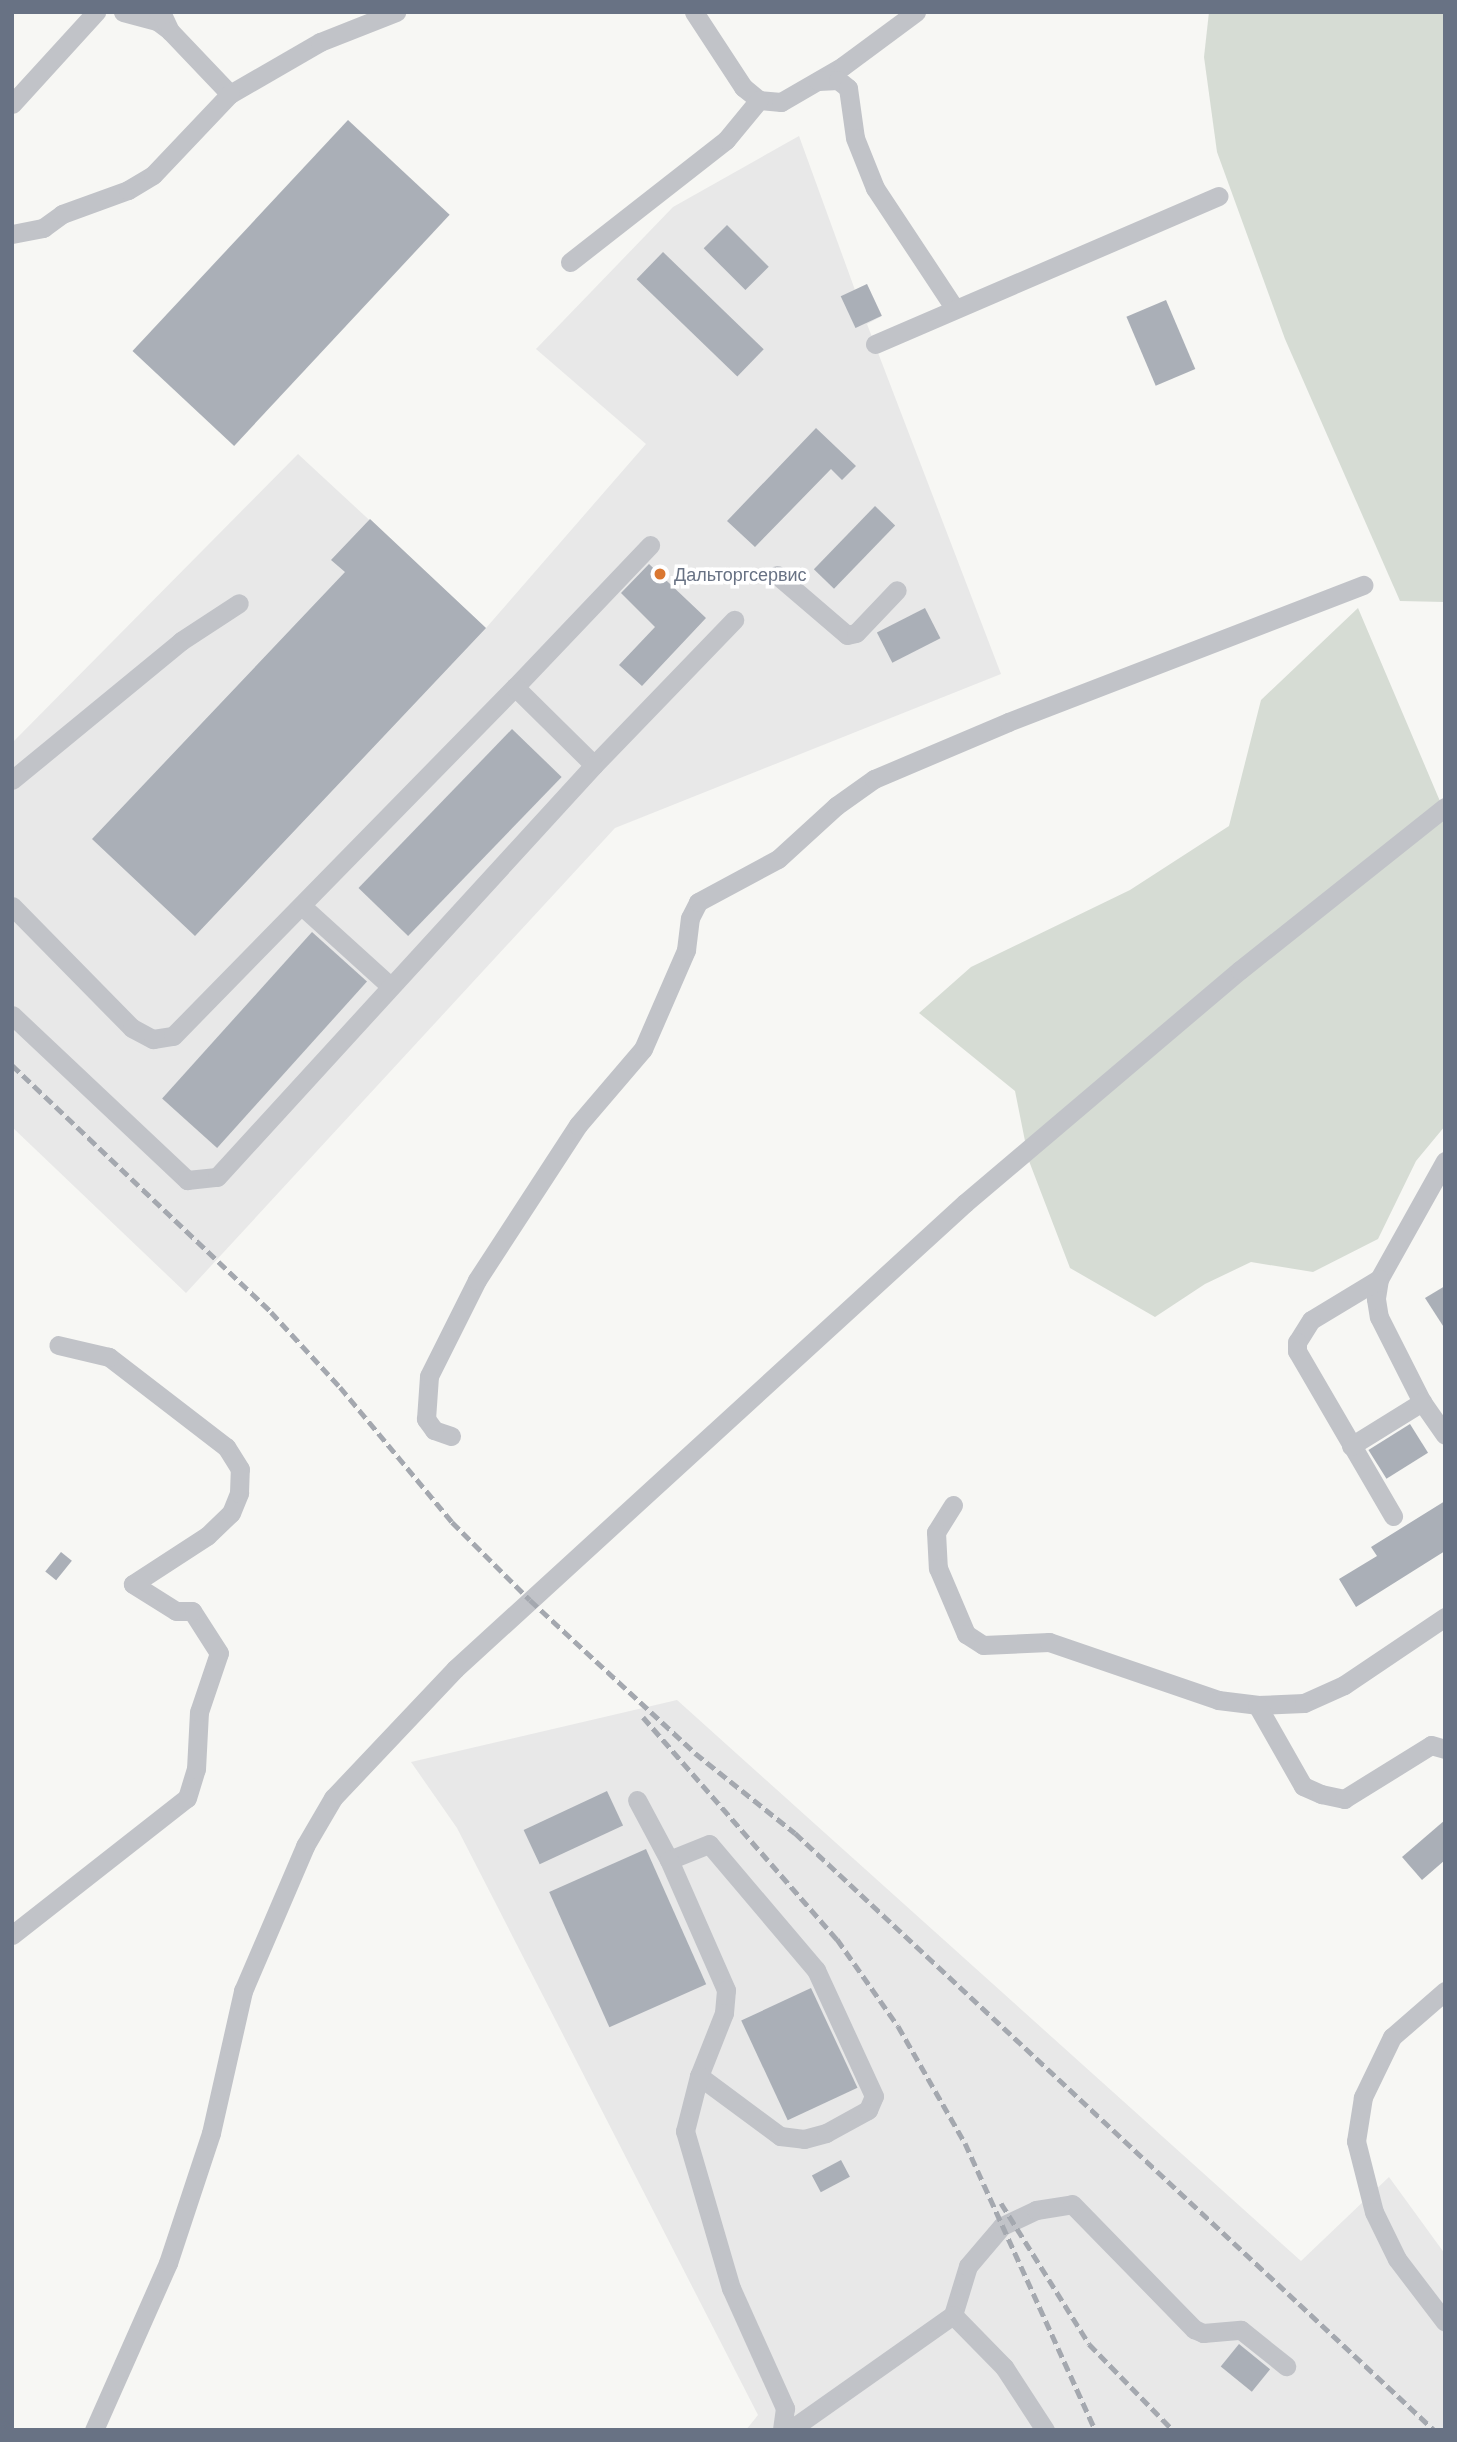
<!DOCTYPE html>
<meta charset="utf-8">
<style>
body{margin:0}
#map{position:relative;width:1457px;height:2442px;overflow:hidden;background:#f7f7f4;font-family:Barlow,sans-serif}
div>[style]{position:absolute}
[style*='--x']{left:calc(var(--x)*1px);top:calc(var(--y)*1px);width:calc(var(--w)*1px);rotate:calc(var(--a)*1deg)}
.built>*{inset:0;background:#e8e8e8}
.green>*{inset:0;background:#d6dcd4}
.building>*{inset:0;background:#aaafb7;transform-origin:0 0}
.minor>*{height:19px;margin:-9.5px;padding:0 9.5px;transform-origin:9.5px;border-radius:9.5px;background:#c1c3c8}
.rail>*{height:5px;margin-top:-2.5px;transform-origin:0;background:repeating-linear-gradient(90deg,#a4a8af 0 10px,transparent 0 15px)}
.dots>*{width:19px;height:19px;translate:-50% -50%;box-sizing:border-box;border:4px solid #fff;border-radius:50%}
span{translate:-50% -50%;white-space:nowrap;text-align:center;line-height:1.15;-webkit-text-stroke:7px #fff;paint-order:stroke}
.poi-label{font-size:18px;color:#687284}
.left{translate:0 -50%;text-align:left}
.frame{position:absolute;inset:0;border:14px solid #687284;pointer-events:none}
</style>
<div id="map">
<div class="built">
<div style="clip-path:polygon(799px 136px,855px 290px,867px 284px,882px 316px,867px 324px,1001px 674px,615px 828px,186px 1293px,12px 1127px,12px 743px,298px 454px,486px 628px,646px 444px,536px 349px,673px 207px)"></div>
<div style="clip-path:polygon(677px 1700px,1301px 2261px,1389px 2177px,1445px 2254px,1445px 2430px,746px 2430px,758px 2415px,457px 1828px,411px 1762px)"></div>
</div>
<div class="green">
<div style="clip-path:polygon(1209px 12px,1445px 12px,1445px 602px,1400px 601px,1285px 339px,1217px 152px,1204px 57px)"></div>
<div style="clip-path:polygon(1358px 608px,1445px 813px,1445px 1126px,1416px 1161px,1378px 1239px,1313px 1272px,1251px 1262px,1205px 1284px,1155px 1317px,1070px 1268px,1029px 1161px,1015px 1091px,919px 1013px,971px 967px,1130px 890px,1229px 826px,1261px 700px)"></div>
</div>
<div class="building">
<div style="left:348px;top:120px;width:139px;height:316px;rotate:43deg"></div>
<div style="left:727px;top:225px;width:59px;height:33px;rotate:45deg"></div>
<div style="left:663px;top:252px;width:140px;height:38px;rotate:44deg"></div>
<div style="left:867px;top:284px;width:35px;height:29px;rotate:65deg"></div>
<div style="left:1166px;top:300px;width:75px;height:43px;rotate:67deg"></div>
<div style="clip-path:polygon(816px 428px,856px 466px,842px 480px,831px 469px,755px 547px,727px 521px)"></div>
<div style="left:875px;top:506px;width:28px;height:88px;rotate:44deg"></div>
<div style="clip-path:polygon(370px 519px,486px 628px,195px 936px,92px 839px,345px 572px,331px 560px)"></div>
<div style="clip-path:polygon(649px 564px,706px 618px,642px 686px,619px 665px,655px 627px,621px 593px)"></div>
<div style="left:925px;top:608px;width:34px;height:54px;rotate:63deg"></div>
<div style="left:512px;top:729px;width:69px;height:221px;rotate:44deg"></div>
<div style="left:312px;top:932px;width:74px;height:224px;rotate:42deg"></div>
<div style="clip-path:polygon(1445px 1286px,1445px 1329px,1425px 1298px)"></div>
<div style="left:1410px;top:1424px;width:34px;height:49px;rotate:58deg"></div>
<div style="clip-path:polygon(1445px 1501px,1445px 1551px,1356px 1607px,1339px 1579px,1377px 1556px,1371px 1547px)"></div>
<div style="left:61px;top:1552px;width:14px;height:25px;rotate:39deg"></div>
<div style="left:607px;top:1791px;width:38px;height:92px;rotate:65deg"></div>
<div style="clip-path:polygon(1445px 1820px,1445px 1860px,1422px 1880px,1402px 1857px)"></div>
<div style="left:646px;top:1849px;width:148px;height:106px;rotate:66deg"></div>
<div style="left:811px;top:1988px;width:110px;height:77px;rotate:65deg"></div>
<div style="left:841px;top:2160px;width:19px;height:33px;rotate:62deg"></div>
<div style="left:1239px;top:2344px;width:40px;height:29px;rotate:39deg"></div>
</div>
<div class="minor">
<div style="--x:123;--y:12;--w:35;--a:15"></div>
<div style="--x:157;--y:21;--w:15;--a:37"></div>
<div style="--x:161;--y:12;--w:21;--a:65"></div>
<div style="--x:170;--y:31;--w:87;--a:46.4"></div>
<div style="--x:230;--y:94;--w:104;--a:-30"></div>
<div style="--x:320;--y:42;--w:82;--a:-21.5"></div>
<div style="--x:694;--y:12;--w:90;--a:56.8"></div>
<div style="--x:743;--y:87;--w:21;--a:39"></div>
<div style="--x:759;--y:100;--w:22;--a:5"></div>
<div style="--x:781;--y:102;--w:72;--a:-30.1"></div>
<div style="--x:843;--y:66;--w:91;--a:-36.5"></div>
<div style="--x:818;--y:81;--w:20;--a:-3"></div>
<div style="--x:838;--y:80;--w:13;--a:39"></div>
<div style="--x:848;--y:88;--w:50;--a:82"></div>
<div style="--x:855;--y:138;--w:54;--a:68.2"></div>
<div style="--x:875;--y:188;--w:145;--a:56.5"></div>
<div style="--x:12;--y:104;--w:125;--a:-47.6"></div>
<div style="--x:12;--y:234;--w:32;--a:-11"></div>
<div style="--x:43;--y:228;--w:24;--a:-36"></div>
<div style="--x:62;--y:214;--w:70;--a:-20"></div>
<div style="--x:128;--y:190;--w:29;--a:-31"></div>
<div style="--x:153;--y:175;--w:112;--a:-46.5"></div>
<div style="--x:570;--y:262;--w:198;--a:-38"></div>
<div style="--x:726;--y:140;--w:52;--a:-50.5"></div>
<div style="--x:875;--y:344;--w:374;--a:-23.3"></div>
<div style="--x:777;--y:575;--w:92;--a:40.6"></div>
<div style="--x:847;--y:635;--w:9;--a:-13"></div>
<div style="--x:856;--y:633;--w:59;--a:-46.4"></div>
<div style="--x:515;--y:687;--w:196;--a:-46.4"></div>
<div style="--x:12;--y:780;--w:219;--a:-39.4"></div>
<div style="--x:181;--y:641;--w:69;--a:-33.2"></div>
<div style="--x:12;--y:906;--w:171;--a:45.5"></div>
<div style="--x:132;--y:1028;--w:24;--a:28"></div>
<div style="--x:153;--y:1039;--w:20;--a:-9"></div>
<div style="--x:173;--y:1036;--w:489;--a:-45.6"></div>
<div style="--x:515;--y:687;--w:111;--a:44.6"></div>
<div style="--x:594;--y:765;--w:202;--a:-46"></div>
<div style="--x:303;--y:907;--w:118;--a:42.2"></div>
<div style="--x:12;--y:1015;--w:241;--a:43.3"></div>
<div style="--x:187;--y:1180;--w:30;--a:-6"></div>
<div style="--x:217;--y:1177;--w:558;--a:-47.54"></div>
<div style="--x:1445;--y:1161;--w:135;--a:119.2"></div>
<div style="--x:1379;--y:1279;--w:20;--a:99"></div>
<div style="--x:1376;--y:1299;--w:18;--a:81"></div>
<div style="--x:1379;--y:1317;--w:95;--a:63.2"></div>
<div style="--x:1422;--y:1402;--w:40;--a:55.1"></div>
<div style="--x:1379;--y:1279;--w:79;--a:148.9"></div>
<div style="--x:1311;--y:1320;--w:26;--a:122"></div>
<div style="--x:1297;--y:1342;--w:9;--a:90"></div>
<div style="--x:1297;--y:1351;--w:191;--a:59.8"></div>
<div style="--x:451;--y:1436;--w:18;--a:-161"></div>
<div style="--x:434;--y:1430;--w:14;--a:-126"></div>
<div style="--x:426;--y:1419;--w:43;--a:-86"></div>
<div style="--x:429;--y:1376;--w:107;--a:-63.4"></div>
<div style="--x:477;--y:1280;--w:185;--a:-56.9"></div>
<div style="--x:578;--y:1125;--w:100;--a:-49.5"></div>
<div style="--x:643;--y:1049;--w:108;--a:-66.5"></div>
<div style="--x:686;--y:950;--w:32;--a:-83"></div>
<div style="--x:690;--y:918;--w:18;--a:-63"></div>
<div style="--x:698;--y:902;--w:91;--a:-28.3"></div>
<div style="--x:778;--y:859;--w:79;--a:-42.4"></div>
<div style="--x:836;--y:806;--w:47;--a:-35.4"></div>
<div style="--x:874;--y:779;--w:146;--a:-23"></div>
<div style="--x:1008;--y:722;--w:381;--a:-21.1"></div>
<div style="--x:1351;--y:1446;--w:84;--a:-31.8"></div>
<div style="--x:953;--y:1505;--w:32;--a:122"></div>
<div style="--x:936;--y:1532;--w:36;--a:87"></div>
<div style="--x:938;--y:1568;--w:72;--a:67"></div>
<div style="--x:966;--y:1634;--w:20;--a:33"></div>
<div style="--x:983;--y:1645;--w:66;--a:-2.6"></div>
<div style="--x:1049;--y:1642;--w:179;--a:18.9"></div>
<div style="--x:1218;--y:1700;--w:39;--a:7"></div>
<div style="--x:1257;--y:1705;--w:47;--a:-2.4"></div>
<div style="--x:1304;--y:1703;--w:44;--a:-24.2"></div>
<div style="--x:1344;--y:1685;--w:122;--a:-34"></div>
<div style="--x:1257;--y:1705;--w:93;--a:60.4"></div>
<div style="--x:1303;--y:1786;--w:20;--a:24"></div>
<div style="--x:1321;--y:1794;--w:24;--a:12"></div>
<div style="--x:1344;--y:1799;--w:102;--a:-31.8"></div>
<div style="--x:1431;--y:1745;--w:15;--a:16"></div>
<div style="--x:637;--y:1800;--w:68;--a:61.9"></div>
<div style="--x:12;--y:1935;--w:222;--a:-38.1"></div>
<div style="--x:187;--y:1798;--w:30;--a:-73"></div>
<div style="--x:196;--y:1769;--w:57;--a:-87"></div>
<div style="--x:199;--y:1712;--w:62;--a:-71.3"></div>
<div style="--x:219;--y:1653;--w:50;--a:-122.7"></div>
<div style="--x:192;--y:1611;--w:16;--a:180"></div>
<div style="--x:176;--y:1611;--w:51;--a:-147.9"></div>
<div style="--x:133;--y:1584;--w:88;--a:-33"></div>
<div style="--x:207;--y:1536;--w:33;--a:-44"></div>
<div style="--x:231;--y:1513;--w:22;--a:-68"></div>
<div style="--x:239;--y:1493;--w:24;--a:-88"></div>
<div style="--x:240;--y:1469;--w:26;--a:-122"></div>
<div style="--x:226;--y:1447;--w:148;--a:-142.4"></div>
<div style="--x:109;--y:1357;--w:52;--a:-166.8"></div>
<div style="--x:1445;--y:1991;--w:70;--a:139"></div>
<div style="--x:1392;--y:2037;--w:67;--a:115.8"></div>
<div style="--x:1363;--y:2097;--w:45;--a:99"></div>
<div style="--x:1356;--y:2141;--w:73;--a:75.8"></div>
<div style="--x:1374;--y:2212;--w:52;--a:63.9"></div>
<div style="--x:1397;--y:2259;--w:79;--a:52.7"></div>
<div style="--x:699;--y:2076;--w:101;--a:36.5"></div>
<div style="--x:780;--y:2136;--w:24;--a:7"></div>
<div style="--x:804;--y:2139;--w:23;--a:-15"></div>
<div style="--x:826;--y:2133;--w:48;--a:-28.7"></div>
<div style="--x:868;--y:2110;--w:15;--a:-67"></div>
<div style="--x:874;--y:2096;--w:139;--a:-114.7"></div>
<div style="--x:816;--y:1970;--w:165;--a:-130.3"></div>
<div style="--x:709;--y:1844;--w:43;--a:158.2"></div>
<div style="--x:669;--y:1860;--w:142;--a:66.3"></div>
<div style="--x:726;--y:1990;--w:23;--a:95"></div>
<div style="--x:724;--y:2013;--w:68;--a:111.6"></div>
<div style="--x:699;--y:2076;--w:57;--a:104.3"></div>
<div style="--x:685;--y:2131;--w:164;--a:73.7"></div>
<div style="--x:731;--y:2288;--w:132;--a:65.8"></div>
<div style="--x:785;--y:2408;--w:22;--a:98"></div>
<div style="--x:953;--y:2315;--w:51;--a:-73"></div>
<div style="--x:968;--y:2266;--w:52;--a:-49.6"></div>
<div style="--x:1002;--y:2226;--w:38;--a:-25"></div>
<div style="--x:1036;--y:2210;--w:36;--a:-9"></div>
<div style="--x:1072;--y:2204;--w:175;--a:45.7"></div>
<div style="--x:1194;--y:2329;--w:10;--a:24"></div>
<div style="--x:1203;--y:2333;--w:38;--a:-5"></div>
<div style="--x:1241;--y:2330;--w:58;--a:38.7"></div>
<div style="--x:94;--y:2430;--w:183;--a:-66.1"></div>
<div style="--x:168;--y:2263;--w:137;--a:-71.7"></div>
<div style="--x:211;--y:2133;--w:146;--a:-77.3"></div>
<div style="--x:243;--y:1991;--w:158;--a:-66.8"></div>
<div style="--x:305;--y:1846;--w:56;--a:-59.7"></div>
<div style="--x:333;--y:1798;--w:178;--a:-46.6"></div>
<div style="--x:455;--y:1669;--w:691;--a:-42.42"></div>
<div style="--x:965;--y:1203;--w:360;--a:-40.3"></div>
<div style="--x:1240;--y:970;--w:262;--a:-38.5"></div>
<div style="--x:790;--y:2430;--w:199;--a:-35.2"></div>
<div style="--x:953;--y:2315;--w:73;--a:45.6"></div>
<div style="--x:1004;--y:2367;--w:75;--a:56.9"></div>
</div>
<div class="rail">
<div style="--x:12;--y:1065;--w:358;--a:43.6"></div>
<div style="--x:271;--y:1312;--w:102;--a:47.4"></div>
<div style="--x:340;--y:1387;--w:175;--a:50.3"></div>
<div style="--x:452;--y:1522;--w:110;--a:45"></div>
<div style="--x:530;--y:1600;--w:225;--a:42.8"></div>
<div style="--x:695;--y:1753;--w:128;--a:38.7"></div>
<div style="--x:795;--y:1833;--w:874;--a:43.05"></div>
<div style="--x:643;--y:1717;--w:295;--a:48.9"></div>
<div style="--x:837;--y:1939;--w:106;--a:55"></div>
<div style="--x:898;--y:2026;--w:135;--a:60.2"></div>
<div style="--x:965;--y:2143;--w:315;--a:65.6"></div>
<div style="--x:1001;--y:2203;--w:166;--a:58"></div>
<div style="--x:1089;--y:2344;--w:120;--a:45.7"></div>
</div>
<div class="dots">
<div style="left:660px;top:574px;background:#da7731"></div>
</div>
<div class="poi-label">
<span class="left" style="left:674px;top:574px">Дальторгсервис</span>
</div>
<div class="frame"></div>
</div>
